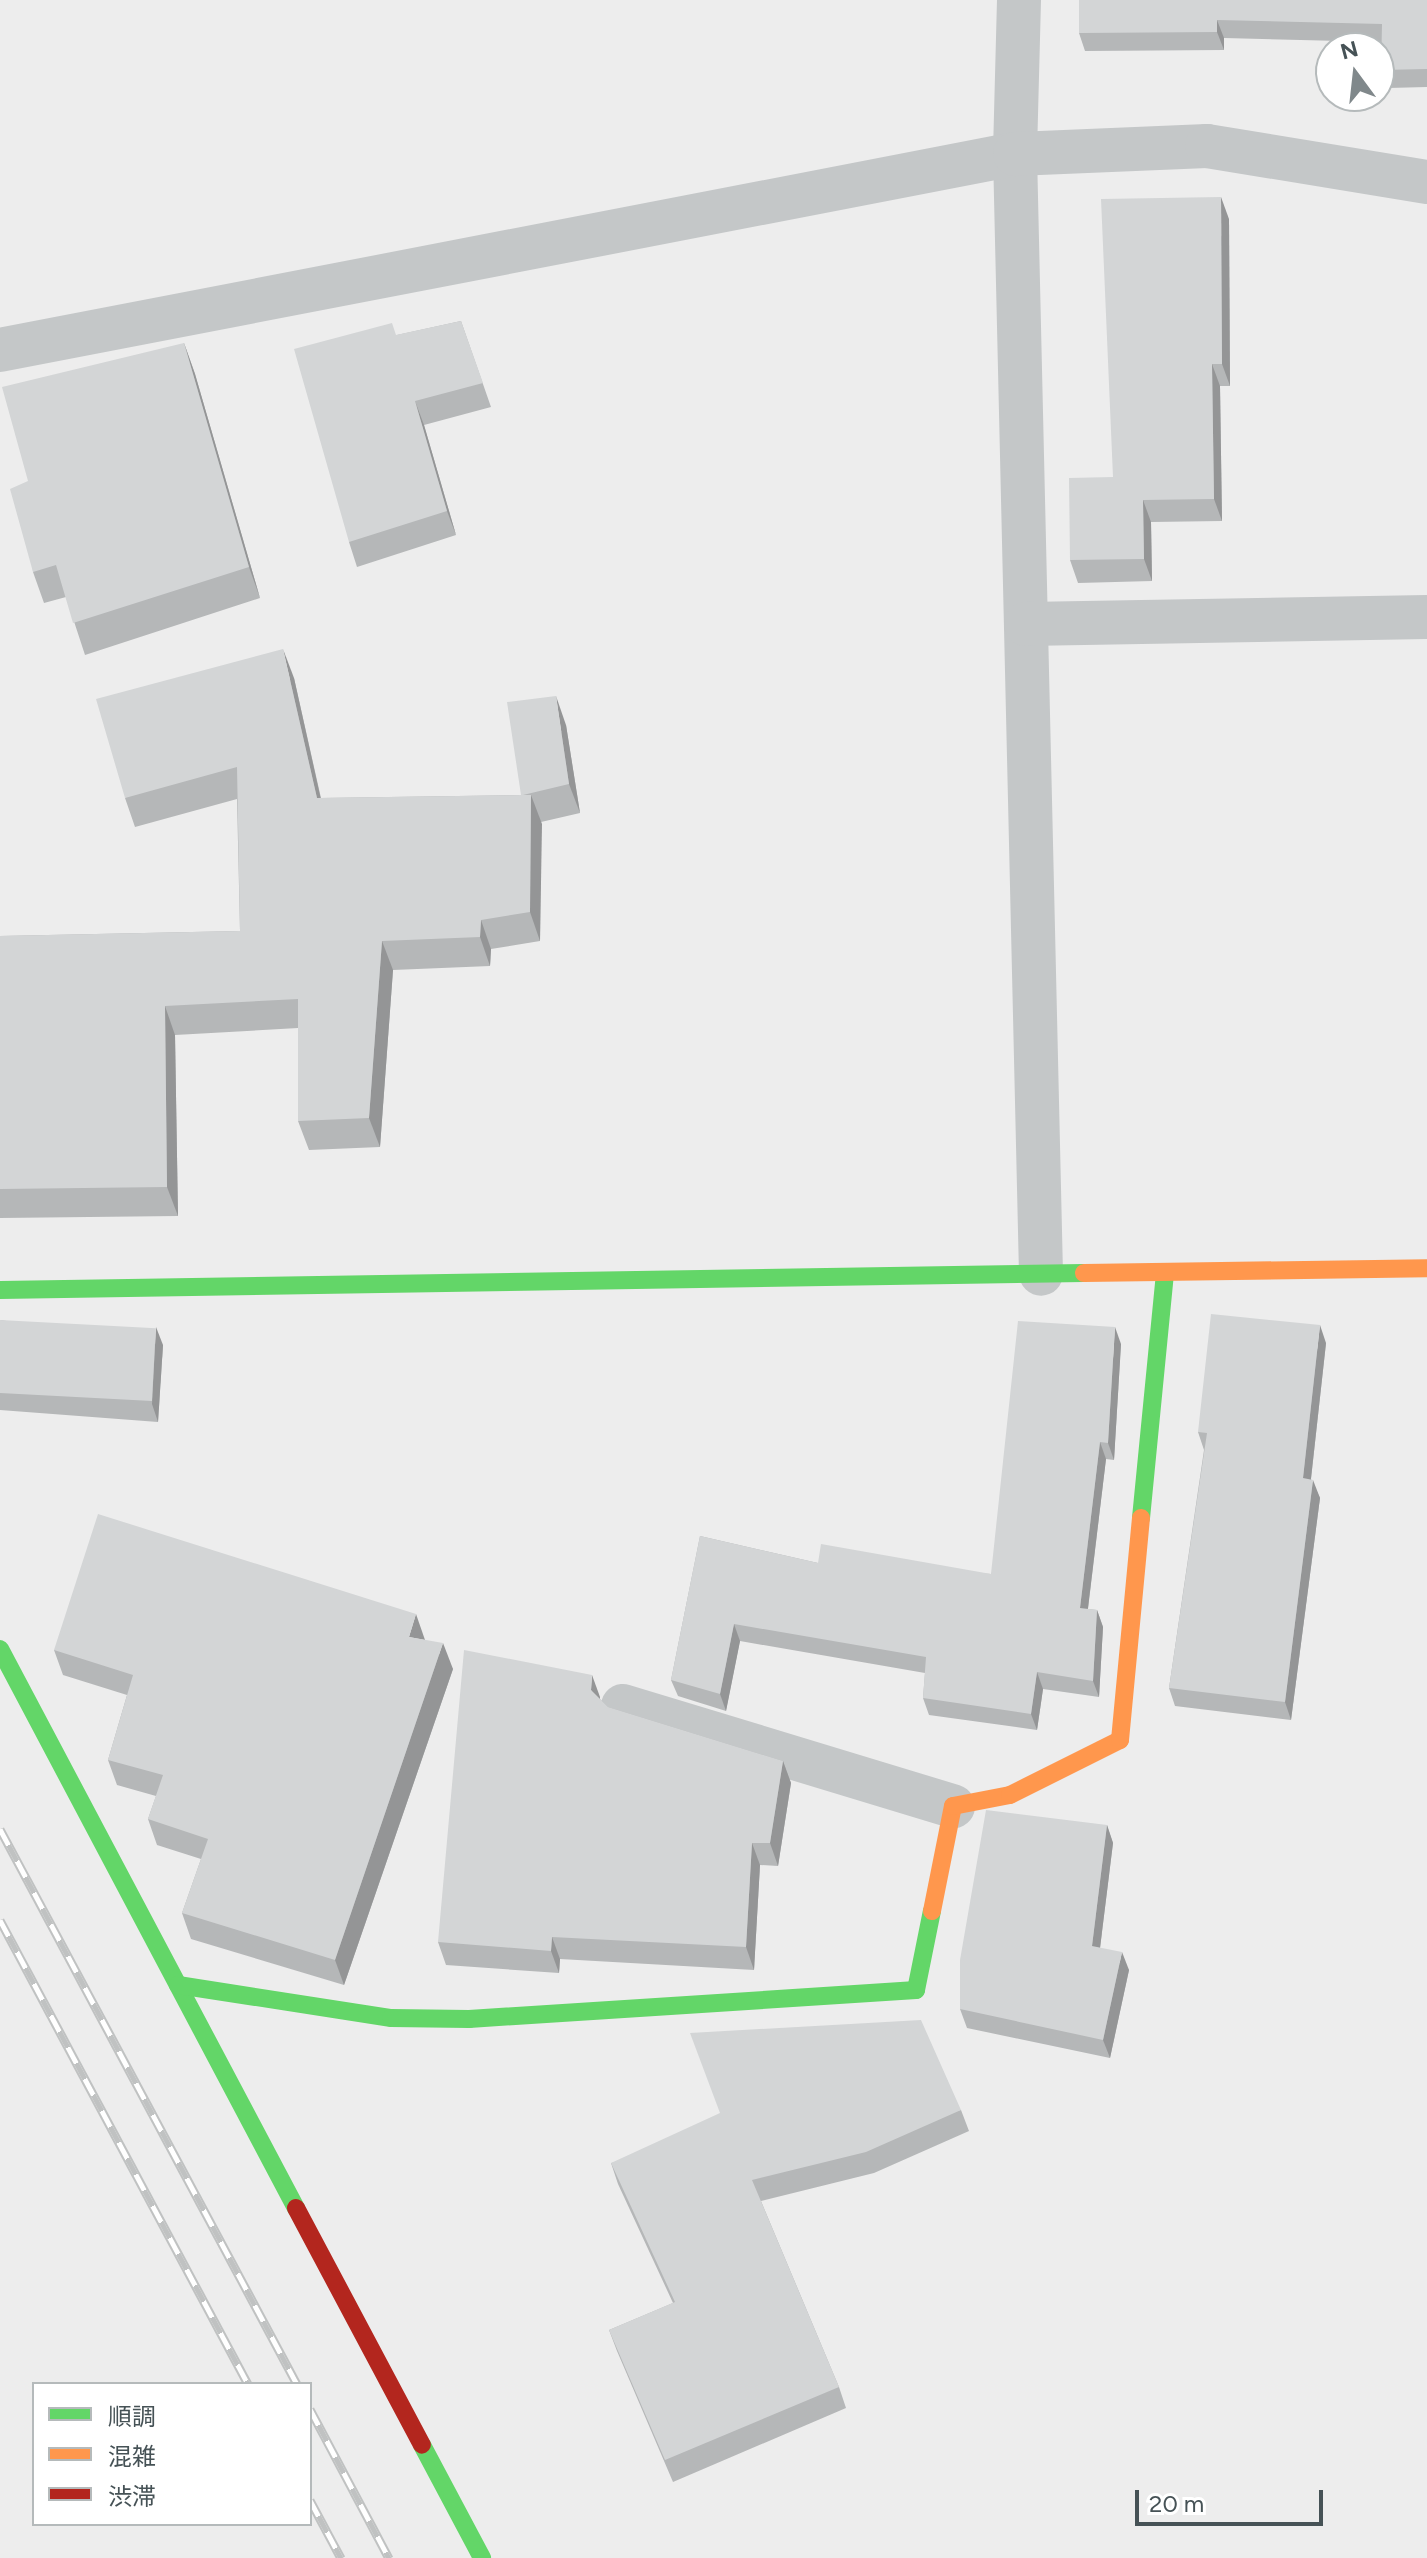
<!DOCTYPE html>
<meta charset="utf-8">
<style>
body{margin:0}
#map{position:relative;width:1427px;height:2558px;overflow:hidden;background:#ededed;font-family:Figtree,"Noto Sans JP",sans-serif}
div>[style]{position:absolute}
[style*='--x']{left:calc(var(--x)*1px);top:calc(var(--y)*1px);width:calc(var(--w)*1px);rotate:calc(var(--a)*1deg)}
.street>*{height:44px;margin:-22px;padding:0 22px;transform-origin:22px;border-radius:22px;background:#c4c7c8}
.fast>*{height:18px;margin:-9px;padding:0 9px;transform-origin:9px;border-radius:9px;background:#63d668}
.slow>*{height:18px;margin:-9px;padding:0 9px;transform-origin:9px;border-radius:9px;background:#ff974d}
.jam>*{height:18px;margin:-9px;padding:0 9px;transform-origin:9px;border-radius:9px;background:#b3261e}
.rail>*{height:9px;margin-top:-4.5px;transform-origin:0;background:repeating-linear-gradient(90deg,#fff 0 18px,#c0c2c2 0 36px);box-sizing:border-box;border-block:2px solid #c0c2c2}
.wall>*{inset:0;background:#b5b7b8}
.shaded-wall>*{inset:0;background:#949596}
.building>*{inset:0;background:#d3d5d6;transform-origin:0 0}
span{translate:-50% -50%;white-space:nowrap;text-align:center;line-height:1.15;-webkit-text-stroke:8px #fff;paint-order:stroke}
.legend{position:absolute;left:32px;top:2382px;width:280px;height:144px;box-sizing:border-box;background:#fff;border:2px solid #b5babb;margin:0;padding:10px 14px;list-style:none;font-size:24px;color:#465256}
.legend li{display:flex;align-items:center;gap:16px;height:40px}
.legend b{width:40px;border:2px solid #b5babb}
.north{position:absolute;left:1315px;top:32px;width:80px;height:80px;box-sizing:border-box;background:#fff;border:2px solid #b5babb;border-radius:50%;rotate:345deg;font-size:22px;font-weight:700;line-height:32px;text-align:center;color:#465256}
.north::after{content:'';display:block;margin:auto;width:28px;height:36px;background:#80888b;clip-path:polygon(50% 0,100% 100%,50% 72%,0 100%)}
.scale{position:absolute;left:1135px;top:2490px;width:188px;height:36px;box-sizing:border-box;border:4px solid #465256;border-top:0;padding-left:10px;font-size:24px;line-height:28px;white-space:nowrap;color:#465256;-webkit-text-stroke:6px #fff;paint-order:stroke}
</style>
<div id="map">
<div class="street">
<div style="--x:1019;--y:0;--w:154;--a:91.5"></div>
<div style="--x:1015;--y:154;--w:1120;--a:88.67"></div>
<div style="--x:0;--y:350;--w:1034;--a:-10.93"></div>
<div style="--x:1015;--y:154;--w:192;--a:-2.4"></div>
<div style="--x:1207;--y:146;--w:223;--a:9.3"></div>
<div style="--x:1026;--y:624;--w:401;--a:-1"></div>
<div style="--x:623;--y:1706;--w:345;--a:16.9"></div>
</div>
<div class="fast">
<div style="--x:0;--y:1290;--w:1084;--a:-0.9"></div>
<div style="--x:1141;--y:1518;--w:247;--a:-84.4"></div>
<div style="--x:0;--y:1649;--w:633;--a:62.1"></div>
<div style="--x:178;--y:1985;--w:216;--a:8.8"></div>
<div style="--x:391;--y:2018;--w:78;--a:0.7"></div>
<div style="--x:469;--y:2019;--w:448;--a:-3.7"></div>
<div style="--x:916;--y:1990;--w:81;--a:-78.6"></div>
<div style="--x:422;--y:2445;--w:128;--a:62"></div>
</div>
<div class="slow">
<div style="--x:1084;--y:1273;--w:343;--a:-0.8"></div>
<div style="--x:932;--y:1911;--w:107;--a:-78.7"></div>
<div style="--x:953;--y:1806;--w:58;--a:-10.9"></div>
<div style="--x:1010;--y:1795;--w:123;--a:-26.6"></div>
<div style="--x:1120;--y:1740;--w:223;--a:-84.6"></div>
</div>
<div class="jam">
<div style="--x:296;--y:2208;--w:268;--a:62"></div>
</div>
<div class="rail">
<div style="--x:0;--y:1829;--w:629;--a:61.85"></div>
<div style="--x:0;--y:1920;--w:526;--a:61.88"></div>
<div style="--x:310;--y:2409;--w:169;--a:62.1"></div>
<div style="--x:310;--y:2500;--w:66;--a:61.9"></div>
</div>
<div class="wall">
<div style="clip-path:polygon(1427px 0,1427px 87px,1388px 88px,1381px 70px,1382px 42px,1224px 38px,1224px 50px,1085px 51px,1079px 33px)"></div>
<div style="clip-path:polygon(1229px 219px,1230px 386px,1220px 386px,1222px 521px,1151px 522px,1152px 581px,1078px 583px,1070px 560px,1113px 477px)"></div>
<div style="clip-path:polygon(461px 321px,491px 407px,424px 425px,456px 535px,357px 567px,349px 542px,397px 335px)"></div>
<div style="clip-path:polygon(184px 343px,195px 374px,260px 598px,85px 655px,66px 597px,44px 603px,33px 572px,28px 481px)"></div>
<div style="clip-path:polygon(294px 678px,321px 798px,521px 795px,566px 725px,580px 813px,541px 822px,540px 941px,491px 949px,490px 966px,393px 970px,380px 1147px,309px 1150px,298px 1121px,298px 1028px,175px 1035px,178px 1216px,0 1218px,0 936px,240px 931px,237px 799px,135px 827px,125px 798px)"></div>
<div style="clip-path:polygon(0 1320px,163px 1345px,158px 1422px,0 1410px)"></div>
<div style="clip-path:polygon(1326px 1343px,1311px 1479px,1320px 1498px,1291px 1720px,1175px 1706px,1169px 1688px,1204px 1450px,1198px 1432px)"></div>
<div style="clip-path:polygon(1121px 1344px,1114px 1460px,1106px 1459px,1088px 1609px,1097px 1610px,1103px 1627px,1099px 1697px,1043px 1689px,1037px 1730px,929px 1715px,923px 1698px,925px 1673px,740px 1641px,726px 1711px,678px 1696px,671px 1680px,700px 1536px,818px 1563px,991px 1574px)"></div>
<div style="clip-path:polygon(425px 1640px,453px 1669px,344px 1985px,191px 1939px,182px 1913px,201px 1859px,157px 1845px,148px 1819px,156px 1796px,117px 1785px,108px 1760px,127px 1695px,63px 1675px,54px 1650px)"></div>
<div style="clip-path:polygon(600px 1697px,600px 1699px,608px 1707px,783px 1761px,791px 1783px,778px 1866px,760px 1865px,754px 1970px,560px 1959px,559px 1973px,446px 1965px,438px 1942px)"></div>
<div style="clip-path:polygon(1107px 1825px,1113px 1843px,1100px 1948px,1129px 1970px,1110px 2058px,967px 2028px,960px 2009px)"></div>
<div style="clip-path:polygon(961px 2110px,969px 2131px,874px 2173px,761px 2201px,839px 2387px,846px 2408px,673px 2482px,617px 2351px,609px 2330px,673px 2303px,618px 2184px,611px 2163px)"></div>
</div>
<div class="shaded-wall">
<div style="clip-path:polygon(1217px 20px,1224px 38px,1224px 50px,1217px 32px)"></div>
<div style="clip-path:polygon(1221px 197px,1229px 219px,1230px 386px,1222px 364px)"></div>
<div style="clip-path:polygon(184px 343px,195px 374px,260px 598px,249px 567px)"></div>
<div style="clip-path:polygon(1212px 364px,1220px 386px,1222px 521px,1214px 499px)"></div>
<div style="clip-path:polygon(415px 401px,424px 425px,456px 535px,447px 511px)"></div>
<div style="clip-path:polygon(1143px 500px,1151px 522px,1152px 581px,1144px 559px)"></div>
<div style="clip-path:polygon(283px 649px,294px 678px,327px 827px,317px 798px)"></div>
<div style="clip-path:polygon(556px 696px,566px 725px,580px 813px,569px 784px)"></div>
<div style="clip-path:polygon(531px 795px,542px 824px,540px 941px,530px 912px)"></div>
<div style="clip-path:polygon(481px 920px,491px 949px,490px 966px,480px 937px)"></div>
<div style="clip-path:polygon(382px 941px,393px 970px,380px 1147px,369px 1118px)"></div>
<div style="clip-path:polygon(165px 1006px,175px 1035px,178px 1216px,167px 1187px)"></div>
<div style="clip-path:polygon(1320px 1325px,1326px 1343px,1309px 1496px,1303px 1478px)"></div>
<div style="clip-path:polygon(156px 1327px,163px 1345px,158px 1422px,152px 1404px)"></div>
<div style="clip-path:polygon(1115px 1327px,1121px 1344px,1114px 1460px,1108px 1443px)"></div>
<div style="clip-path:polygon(1100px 1442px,1106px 1459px,1086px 1624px,1080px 1608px)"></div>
<div style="clip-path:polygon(1313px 1480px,1320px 1498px,1291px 1720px,1285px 1702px)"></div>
<div style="clip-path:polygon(1097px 1610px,1103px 1627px,1099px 1697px,1093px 1681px)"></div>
<div style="clip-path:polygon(416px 1614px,425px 1640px,409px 1637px)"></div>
<div style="clip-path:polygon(734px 1624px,740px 1641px,726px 1711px,720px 1694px)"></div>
<div style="clip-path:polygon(443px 1643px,453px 1669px,344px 1985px,335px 1960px)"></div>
<div style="clip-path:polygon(1037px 1672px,1043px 1689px,1037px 1730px,1031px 1714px)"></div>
<div style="clip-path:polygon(592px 1675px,600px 1697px,599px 1712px,591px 1690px)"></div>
<div style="clip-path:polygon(783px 1761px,791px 1783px,778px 1866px,770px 1843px)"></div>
<div style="clip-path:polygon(1107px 1825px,1113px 1843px,1098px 1964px,1092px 1946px)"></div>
<div style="clip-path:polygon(752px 1843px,760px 1865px,754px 1970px,746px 1947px)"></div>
<div style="clip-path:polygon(552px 1937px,560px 1959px,559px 1973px,551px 1951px)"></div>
<div style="clip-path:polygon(1122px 1952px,1129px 1970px,1110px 2058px,1103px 2040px)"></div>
</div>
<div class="building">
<div style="clip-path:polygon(1079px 0,1427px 0,1427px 69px,1381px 70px,1382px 24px,1217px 20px,1217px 32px,1079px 33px)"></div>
<div style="clip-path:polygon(1221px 197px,1222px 364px,1212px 364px,1214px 499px,1143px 500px,1144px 559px,1070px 560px,1069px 478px,1113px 477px,1101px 199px)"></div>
<div style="clip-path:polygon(461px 321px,483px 383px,415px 401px,447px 511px,349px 542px,294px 349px,392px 323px,396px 335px)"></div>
<div style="clip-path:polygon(184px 343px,249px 567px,73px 623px,56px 565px,33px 572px,10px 489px,28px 481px,2px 387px)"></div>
<div style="clip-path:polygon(283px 649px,317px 798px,521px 795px,507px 702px,556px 696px,569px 784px,523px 795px,531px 795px,530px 912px,481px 920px,480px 937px,382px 941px,369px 1118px,298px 1121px,298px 999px,165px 1006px,167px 1187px,0 1189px,0 936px,240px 931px,237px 767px,125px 798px,96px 699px)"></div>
<div style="clip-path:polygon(1211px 1314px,1320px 1325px,1303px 1478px,1313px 1480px,1285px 1702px,1169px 1688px,1207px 1433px,1198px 1432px)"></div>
<div style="left:0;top:1320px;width:156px;height:73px;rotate:3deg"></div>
<div style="clip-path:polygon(1018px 1321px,1115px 1327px,1108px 1443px,1100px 1442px,1080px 1608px,1097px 1610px,1093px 1681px,1037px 1672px,1031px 1714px,923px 1698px,926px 1657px,734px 1624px,720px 1694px,671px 1680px,700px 1536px,818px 1563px,821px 1544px,991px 1574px)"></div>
<div style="clip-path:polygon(98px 1514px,416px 1614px,409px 1637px,443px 1643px,335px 1960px,182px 1913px,208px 1839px,148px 1819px,163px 1775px,108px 1760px,133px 1675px,54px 1650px)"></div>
<div style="clip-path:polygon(464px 1650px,592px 1675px,591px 1690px,608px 1707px,783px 1761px,770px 1843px,752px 1843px,746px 1947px,552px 1937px,551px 1951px,438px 1942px)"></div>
<div style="clip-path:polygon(986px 1810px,1107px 1825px,1092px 1946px,1122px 1952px,1103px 2040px,960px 2009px,960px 1960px)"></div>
<div style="clip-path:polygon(921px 2020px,961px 2110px,866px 2152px,752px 2180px,839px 2387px,665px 2460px,609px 2330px,675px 2302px,611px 2163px,720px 2113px,690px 2033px)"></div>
</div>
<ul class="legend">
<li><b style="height:10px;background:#63d668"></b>順調</li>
<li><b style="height:10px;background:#ff974d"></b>混雑</li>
<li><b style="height:10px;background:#b3261e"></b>渋滞</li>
</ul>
<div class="north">N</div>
<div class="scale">20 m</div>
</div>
